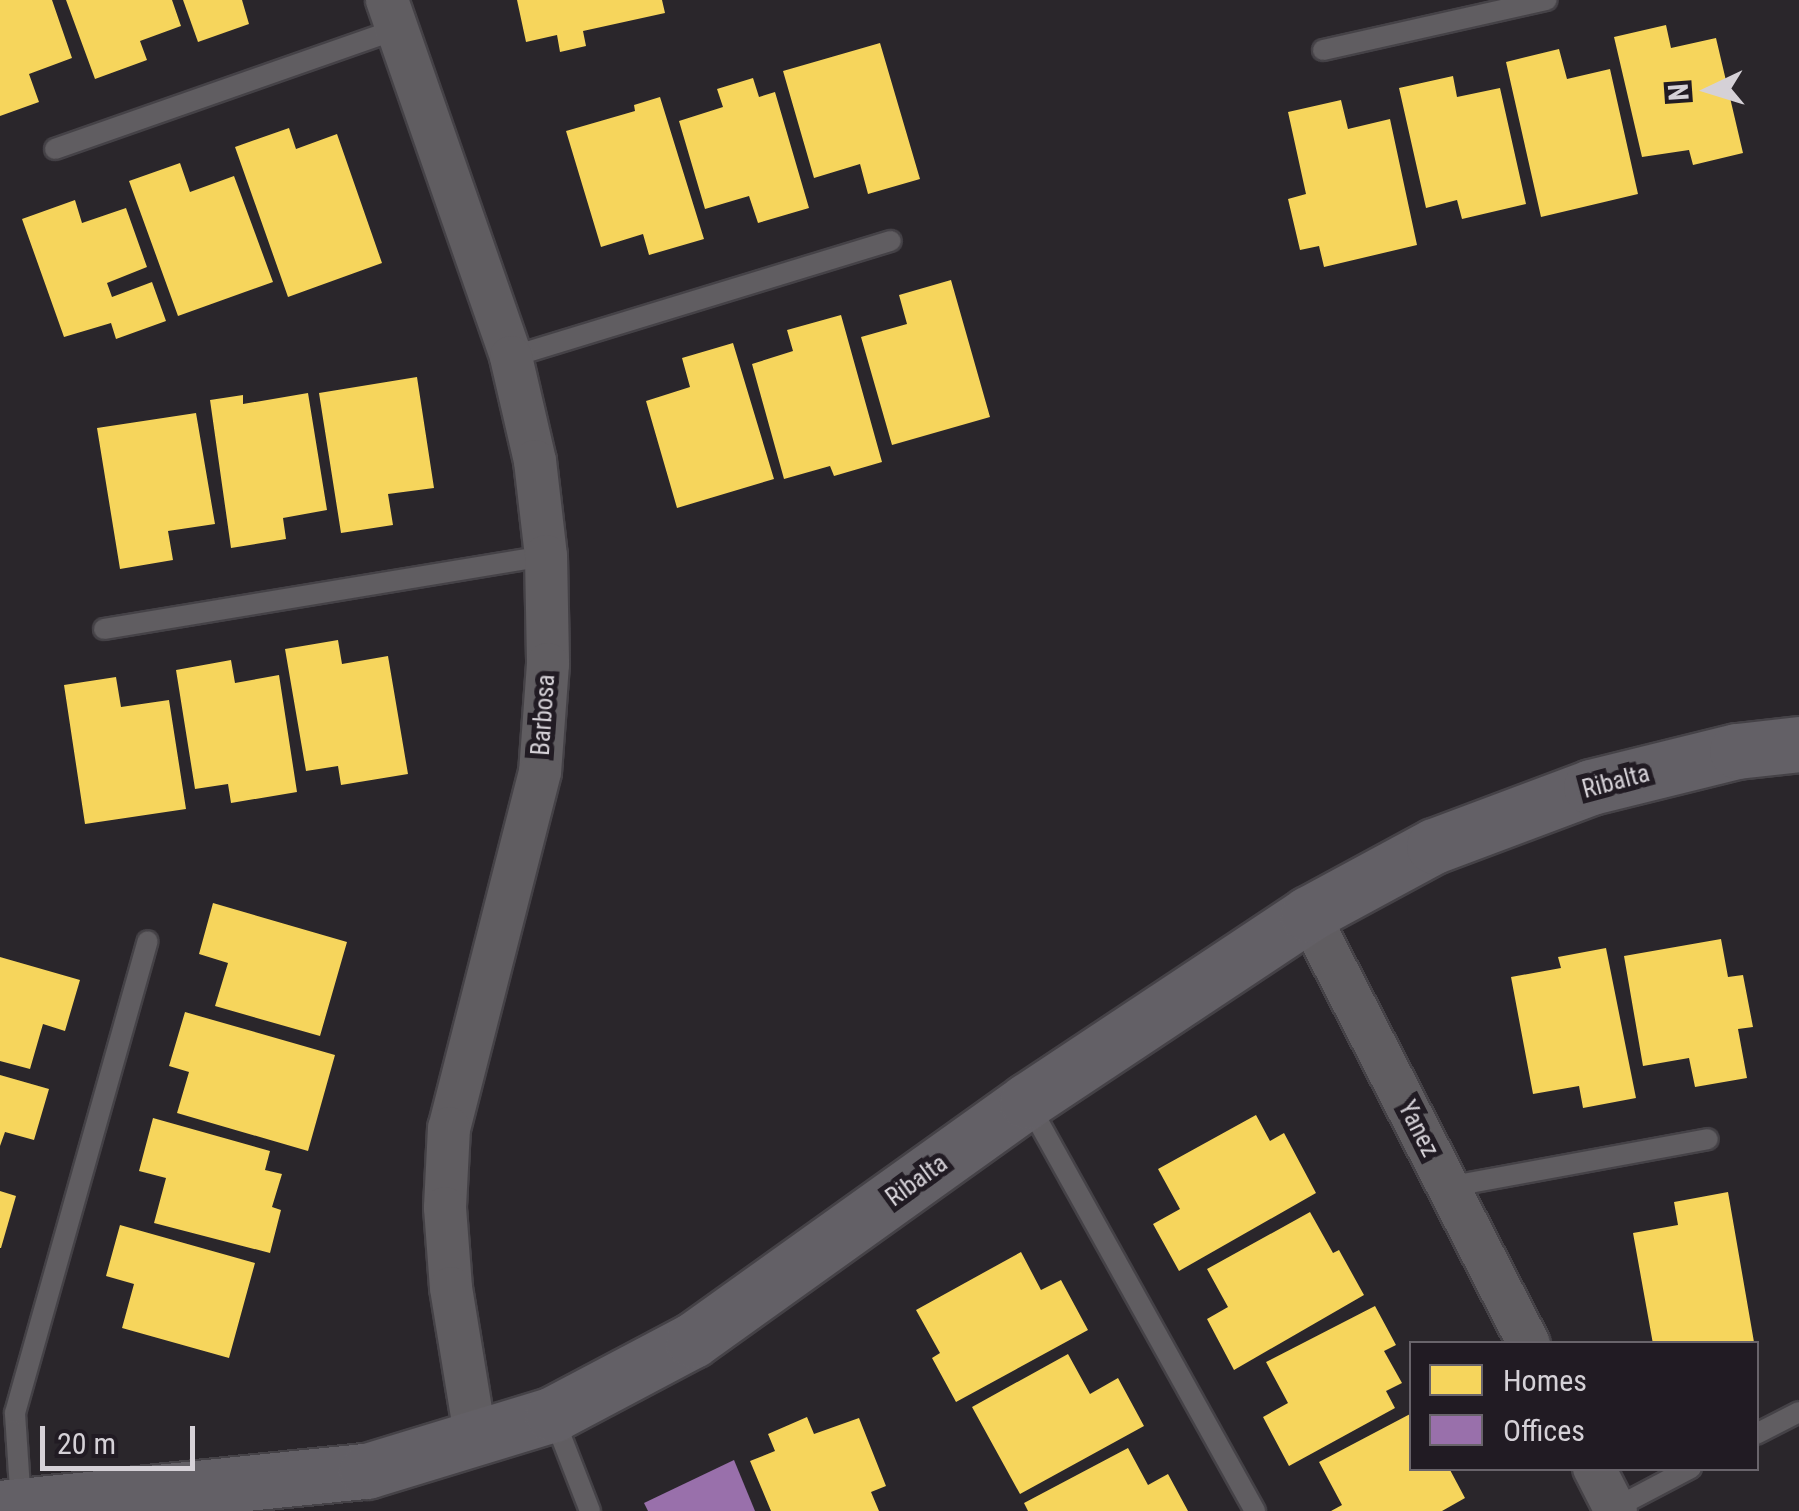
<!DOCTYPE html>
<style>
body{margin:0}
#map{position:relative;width:1799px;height:1511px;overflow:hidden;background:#2a262b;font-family:"Roboto Condensed",sans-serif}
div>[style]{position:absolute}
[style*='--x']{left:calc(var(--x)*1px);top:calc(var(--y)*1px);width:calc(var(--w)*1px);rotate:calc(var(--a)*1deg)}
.homes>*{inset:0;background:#f6d55c}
.offices>*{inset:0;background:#9970ab}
.roads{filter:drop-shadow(2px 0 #454247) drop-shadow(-2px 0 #454247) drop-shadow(0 2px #454247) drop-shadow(0 -2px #454247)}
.lane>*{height:20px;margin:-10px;padding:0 10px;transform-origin:10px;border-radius:10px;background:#605d61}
.street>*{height:42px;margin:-21px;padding:0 21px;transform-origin:21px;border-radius:21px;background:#605d61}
.secondary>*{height:55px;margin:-27.5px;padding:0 27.5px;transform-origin:27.5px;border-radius:27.5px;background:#636066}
span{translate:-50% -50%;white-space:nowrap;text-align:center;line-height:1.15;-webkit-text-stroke:10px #211b23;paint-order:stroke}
.street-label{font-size:25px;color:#d5d1d7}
.legend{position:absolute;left:1409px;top:1341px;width:350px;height:130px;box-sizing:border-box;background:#211b23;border:2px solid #69646b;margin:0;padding:12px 18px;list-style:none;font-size:30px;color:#d5d1d7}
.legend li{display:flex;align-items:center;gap:20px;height:50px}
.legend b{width:50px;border:2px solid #69646b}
.north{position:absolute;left:1659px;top:40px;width:100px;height:100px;-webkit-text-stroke:8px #211b23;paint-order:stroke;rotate:266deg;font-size:28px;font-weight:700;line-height:40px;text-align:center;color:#d5d1d7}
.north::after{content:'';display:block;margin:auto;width:35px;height:45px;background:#d5d1d7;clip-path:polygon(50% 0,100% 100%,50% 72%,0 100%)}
.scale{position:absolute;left:40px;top:1426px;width:155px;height:45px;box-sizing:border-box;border:5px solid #d5d1d7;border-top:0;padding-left:12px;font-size:30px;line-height:35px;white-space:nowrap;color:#d5d1d7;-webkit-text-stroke:8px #211b23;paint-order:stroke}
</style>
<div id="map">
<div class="homes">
<div style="clip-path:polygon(0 0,52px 0,72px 58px,29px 74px,39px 102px,0 116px)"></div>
<div style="clip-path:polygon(66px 0,172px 0,181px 26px,140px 41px,147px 60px,95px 79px)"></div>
<div style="clip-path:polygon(183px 0,242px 0,249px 24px,198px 42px)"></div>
<div style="clip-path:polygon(517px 0,662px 0,665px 13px,583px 31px,586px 46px,560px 52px,557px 35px,526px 42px)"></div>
<div style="clip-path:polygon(1666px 25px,1671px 48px,1716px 38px,1743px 153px,1693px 165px,1689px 150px,1642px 157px,1614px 37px)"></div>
<div style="clip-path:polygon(880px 43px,920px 179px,868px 194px,860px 164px,814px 178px,783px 71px)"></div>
<div style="clip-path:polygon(1559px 49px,1567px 79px,1610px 69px,1638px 194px,1541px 217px,1506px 62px)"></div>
<div style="clip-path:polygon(1453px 76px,1457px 97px,1500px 88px,1526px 204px,1462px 219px,1457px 200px,1426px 208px,1399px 88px)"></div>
<div style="clip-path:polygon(753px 78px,759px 97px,775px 92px,809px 208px,758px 223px,749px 196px,705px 209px,679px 121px,723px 107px,717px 89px)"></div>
<div style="clip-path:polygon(660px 97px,704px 239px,649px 255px,643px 234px,601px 247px,566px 131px,635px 111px,634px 105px)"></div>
<div style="clip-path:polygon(1341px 100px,1348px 129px,1390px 119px,1417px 245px,1324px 267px,1319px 246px,1300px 250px,1288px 199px,1306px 194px,1288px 112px)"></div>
<div style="clip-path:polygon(289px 128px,296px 149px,337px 134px,382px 263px,288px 297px,235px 147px)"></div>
<div style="clip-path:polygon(180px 163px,190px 192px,234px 176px,273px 282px,178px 316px,129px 181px)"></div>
<div style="clip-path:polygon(75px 200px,82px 223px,126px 208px,147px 267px,107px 283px,112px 297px,152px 282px,166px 321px,116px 339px,111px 323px,64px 337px,22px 219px)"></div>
<div style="clip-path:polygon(951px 280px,990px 417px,892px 445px,861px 337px,907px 324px,899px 295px)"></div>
<div style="clip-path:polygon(841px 315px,882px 462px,834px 476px,830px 466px,784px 479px,752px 364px,793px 351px,787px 330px)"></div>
<div style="clip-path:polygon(733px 343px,774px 479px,677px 508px,646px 401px,690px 387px,682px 358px)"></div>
<div style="clip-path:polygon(417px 377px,434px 488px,388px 494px,393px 525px,341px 533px,319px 393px)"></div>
<div style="clip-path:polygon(308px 393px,327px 510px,283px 518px,286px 539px,231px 548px,210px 400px,243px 395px,243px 404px)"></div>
<div style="clip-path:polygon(196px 413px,215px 524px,168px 531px,173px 560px,120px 569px,97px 428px)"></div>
<div style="clip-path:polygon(338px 640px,342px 664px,388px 656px,408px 774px,341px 785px,338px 766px,306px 771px,285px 649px)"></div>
<div style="clip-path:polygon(231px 660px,235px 683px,279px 675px,297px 792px,231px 803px,228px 784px,195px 789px,176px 670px)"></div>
<div style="clip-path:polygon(116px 677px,121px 707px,169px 700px,186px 809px,85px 824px,64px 685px)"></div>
<div style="clip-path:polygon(213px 903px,347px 942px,320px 1036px,215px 1006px,228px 963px,199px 954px)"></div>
<div style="clip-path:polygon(1721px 939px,1728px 977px,1743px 975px,1753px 1027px,1738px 1029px,1747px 1078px,1695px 1087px,1689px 1058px,1643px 1066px,1624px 956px)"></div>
<div style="clip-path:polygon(1606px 948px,1636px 1098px,1583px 1108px,1579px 1086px,1533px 1094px,1511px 977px,1561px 968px,1558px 957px)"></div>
<div style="clip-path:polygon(0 957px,80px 980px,65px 1031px,43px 1024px,30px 1069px,0 1061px)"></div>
<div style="clip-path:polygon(185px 1012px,335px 1055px,308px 1151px,177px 1113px,189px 1072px,169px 1066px)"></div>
<div style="clip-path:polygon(0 1075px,49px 1089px,34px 1140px,5px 1132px,0 1146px)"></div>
<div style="clip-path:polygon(1256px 1115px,1270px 1141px,1284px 1133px,1316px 1193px,1179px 1271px,1153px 1224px,1180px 1209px,1158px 1169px)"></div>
<div style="clip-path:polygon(153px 1118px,270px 1151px,265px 1170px,282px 1174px,272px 1207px,281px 1210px,270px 1253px,154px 1223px,166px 1178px,139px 1171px)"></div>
<div style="clip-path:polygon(0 1191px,16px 1196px,1px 1248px,0 1248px)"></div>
<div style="clip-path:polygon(1728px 1192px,1754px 1342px,1653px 1344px,1633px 1233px,1678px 1225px,1674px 1202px)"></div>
<div style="clip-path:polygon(1310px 1212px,1333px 1253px,1339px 1250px,1364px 1295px,1234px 1370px,1207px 1319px,1228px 1307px,1207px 1269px)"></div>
<div style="clip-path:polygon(120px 1225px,255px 1263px,229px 1358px,122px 1328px,134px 1284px,106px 1276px)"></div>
<div style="clip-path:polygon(1021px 1252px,1041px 1290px,1061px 1280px,1088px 1330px,956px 1402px,932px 1358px,940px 1353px,916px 1310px)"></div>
<div style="clip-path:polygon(1375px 1306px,1396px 1345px,1384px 1351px,1402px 1383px,1386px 1391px,1395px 1408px,1289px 1466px,1263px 1417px,1288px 1403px,1266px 1362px)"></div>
<div style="clip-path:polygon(1068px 1354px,1090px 1394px,1118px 1378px,1144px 1426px,1020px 1494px,972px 1407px)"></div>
<div style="clip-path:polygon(1412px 1413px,1412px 1468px,1449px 1468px,1465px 1498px,1442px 1511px,1331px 1511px,1342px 1505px,1319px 1462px)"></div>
<div style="clip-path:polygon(807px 1417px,814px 1434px,859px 1418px,886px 1486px,871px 1492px,879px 1511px,771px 1511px,750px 1461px,775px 1451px,768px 1434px)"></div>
<div style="clip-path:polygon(1128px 1448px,1148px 1485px,1168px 1474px,1188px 1511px,1028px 1511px,1024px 1503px)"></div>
</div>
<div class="offices">
<div style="clip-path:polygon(734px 1460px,755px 1511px,648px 1511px,644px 1503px)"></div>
</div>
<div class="roads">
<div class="lane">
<div style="--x:1323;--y:50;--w:229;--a:-12.6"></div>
<div style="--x:55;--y:149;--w:362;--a:-19.3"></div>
<div style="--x:511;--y:357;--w:397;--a:-17"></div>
<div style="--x:104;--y:629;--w:448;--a:-9.4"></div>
<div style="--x:1028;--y:1103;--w:467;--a:60.9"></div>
<div style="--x:1447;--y:1187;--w:265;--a:-10.4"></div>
<div style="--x:553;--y:1416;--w:102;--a:68.7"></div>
<div style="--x:1756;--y:1434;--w:48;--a:-27.1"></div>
<div style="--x:21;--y:1504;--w:91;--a:-93.8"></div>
<div style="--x:15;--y:1413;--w:490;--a:-74.3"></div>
<div style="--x:1615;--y:1508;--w:86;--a:-27.8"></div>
</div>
<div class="street">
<div style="--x:387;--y:0;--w:378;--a:70.8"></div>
<div style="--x:511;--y:357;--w:107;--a:77"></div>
<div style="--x:535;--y:461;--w:96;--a:83.4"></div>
<div style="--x:546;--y:556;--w:108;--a:88.9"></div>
<div style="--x:548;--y:664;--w:108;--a:94.2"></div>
<div style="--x:540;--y:772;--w:367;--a:104.3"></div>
<div style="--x:449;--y:1128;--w:80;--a:92.9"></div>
<div style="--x:445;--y:1208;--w:80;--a:85.7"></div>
<div style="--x:451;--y:1288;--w:154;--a:80.7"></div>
<div style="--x:1308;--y:914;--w:483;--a:62.8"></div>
<div style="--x:1594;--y:1468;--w:48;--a:62.9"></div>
</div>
<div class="secondary">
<div style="--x:0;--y:1508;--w:369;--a:-5.8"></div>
<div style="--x:367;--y:1471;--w:195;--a:-17"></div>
<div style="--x:553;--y:1414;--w:158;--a:-27.9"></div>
<div style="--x:693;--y:1340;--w:411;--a:-35.6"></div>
<div style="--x:1027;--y:1101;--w:338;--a:-33.6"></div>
<div style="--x:1308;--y:914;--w:143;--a:-28.4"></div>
<div style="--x:1434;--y:846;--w:168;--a:-20.6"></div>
<div style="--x:1591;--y:787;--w:150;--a:-13.9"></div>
<div style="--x:1737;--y:751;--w:62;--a:-6.4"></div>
</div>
</div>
<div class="street-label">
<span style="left:544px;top:715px;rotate:-86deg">Barbosa</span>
<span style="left:1616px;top:782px;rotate:-15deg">Ribalta</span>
<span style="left:1418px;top:1129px;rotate:63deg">Yanez</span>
<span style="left:917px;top:1181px;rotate:-36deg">Ribalta</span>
</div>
<ul class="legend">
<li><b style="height:28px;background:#f6d55c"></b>Homes</li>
<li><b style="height:28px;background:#9970ab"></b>Offices</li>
</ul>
<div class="north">N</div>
<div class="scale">20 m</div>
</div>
